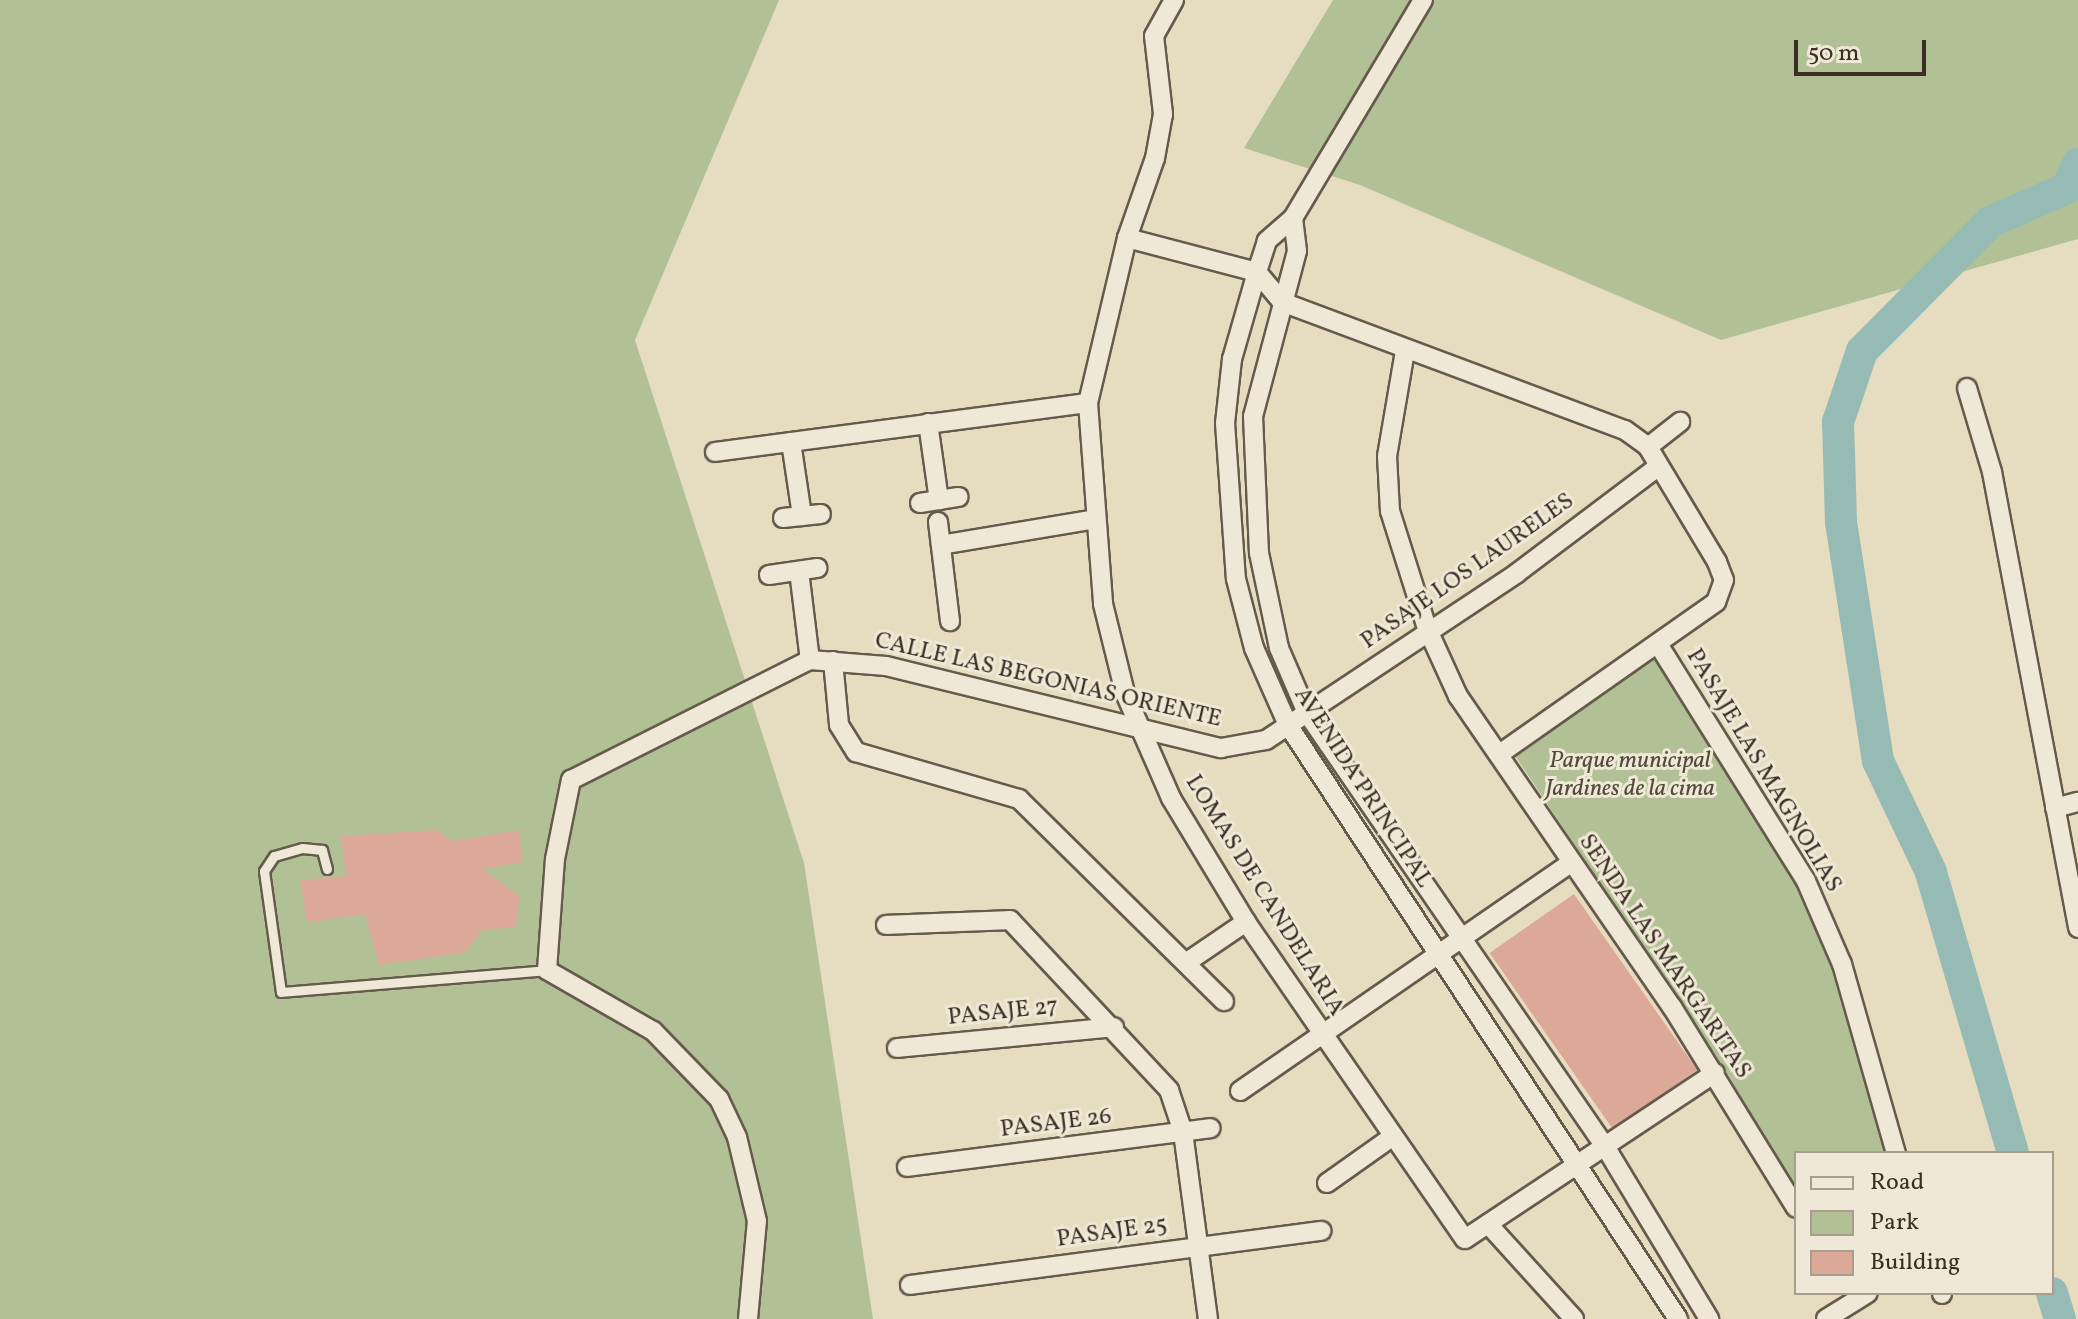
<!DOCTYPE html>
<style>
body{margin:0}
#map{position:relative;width:2078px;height:1319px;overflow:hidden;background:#e6dcc0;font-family:Vollkorn,serif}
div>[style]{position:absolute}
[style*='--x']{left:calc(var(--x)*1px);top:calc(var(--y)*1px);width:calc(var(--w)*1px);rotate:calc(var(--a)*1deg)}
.green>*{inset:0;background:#b1c195}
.river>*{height:32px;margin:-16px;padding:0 16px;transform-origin:16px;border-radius:16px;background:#96bbb5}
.building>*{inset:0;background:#dca999;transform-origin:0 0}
.roads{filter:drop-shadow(2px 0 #665a4c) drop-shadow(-2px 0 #665a4c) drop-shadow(0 2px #665a4c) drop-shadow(0 -2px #665a4c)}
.lane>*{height:9px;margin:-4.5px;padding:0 4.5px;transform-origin:4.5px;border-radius:4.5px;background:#efe8d6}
.street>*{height:18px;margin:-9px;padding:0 9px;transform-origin:9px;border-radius:9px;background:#efe8d6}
span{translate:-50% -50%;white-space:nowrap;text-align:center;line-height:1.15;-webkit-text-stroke:6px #efe8d6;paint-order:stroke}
.street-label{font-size:24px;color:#3b2e25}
.park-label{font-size:24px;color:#534b3b;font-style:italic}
.legend{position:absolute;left:1794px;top:1151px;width:260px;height:144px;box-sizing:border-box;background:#efe8d6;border:2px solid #a79e8f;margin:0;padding:10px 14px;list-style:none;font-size:24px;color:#3b2e25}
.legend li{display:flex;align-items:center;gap:16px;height:40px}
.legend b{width:40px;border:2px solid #a79e8f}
.scale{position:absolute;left:1794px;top:40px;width:132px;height:36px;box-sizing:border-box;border:4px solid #3b2e25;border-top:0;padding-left:10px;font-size:24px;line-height:28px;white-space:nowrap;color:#3b2e25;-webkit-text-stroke:6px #efe8d6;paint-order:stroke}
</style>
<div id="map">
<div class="green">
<div style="clip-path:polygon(0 0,779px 0,635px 340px,804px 863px,873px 1319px,0 1319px)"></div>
<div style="clip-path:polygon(1333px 0,2078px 0,2078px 239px,1721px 340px,1360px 185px,1244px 148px)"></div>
<div style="clip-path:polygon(1655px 655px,1794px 880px,1839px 984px,1888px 1153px,1796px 1153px,1796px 1194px,1730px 1078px,1514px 754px)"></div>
</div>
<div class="river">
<div style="--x:2013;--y:1153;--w:293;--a:-106.3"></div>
<div style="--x:1931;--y:872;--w:123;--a:-115.5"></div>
<div style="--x:1878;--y:761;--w:242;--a:-98.8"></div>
<div style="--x:1841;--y:522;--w:100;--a:-91.7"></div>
<div style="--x:1838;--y:422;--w:75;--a:-71.3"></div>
<div style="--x:1862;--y:351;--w:182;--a:-45.2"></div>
<div style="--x:1990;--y:222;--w:84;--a:-23.8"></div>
<div style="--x:2067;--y:188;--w:27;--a:-66"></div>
<div style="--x:2052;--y:1293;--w:27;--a:73"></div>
</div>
<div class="building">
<div style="clip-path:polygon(436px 830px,452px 841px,519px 830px,523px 862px,482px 869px,520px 896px,515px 927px,482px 930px,466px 952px,379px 965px,365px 914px,307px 922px,300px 880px,346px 876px,341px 836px)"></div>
<div style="left:1574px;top:894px;width:215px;height:103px;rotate:55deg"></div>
</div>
<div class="roads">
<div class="lane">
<div style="--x:327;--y:869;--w:20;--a:-105"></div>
<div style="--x:322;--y:850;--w:20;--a:-174"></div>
<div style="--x:302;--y:848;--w:29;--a:164"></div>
<div style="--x:274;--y:856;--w:18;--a:124"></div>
<div style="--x:264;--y:871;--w:122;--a:82"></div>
<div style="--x:281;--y:992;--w:267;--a:-4.7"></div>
</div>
<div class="street">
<div style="--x:1174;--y:0;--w:41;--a:119.1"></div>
<div style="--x:1154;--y:36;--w:79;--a:83.4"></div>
<div style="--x:1163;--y:114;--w:45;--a:100.3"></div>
<div style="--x:1155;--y:158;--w:85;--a:109.3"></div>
<div style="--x:1127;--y:238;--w:170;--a:103.3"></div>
<div style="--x:1088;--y:403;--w:202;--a:85.7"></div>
<div style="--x:1103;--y:604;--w:92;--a:76.1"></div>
<div style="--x:1125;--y:693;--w:115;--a:66.3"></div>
<div style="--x:1171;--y:798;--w:145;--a:58.8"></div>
<div style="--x:1246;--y:922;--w:385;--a:55.4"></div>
<div style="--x:1465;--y:1239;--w:300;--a:-33.6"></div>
<div style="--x:1423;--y:0;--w:254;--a:120.8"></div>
<div style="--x:1293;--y:218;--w:35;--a:139"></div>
<div style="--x:1267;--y:241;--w:33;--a:108"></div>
<div style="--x:1257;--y:272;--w:91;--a:106"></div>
<div style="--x:1232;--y:359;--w:64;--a:96.2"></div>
<div style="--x:1225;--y:423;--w:156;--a:86"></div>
<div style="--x:1236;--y:579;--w:71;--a:75.4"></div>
<div style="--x:1254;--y:648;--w:84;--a:66.2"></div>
<div style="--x:1288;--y:725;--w:711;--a:56.71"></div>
<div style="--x:1293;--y:218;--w:33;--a:83"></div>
<div style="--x:1297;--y:251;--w:171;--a:104.9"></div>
<div style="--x:1253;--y:416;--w:137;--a:87.5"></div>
<div style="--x:1259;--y:553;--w:97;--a:78.1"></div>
<div style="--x:1279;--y:648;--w:71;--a:66.7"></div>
<div style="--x:1307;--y:713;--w:528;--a:55.5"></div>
<div style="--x:1606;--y:1148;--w:200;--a:58.9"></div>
<div style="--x:1127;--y:238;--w:134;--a:14.7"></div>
<div style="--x:1257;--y:272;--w:39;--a:50"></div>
<div style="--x:1282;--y:302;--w:366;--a:20.5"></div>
<div style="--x:1625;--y:430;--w:29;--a:36"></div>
<div style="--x:1648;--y:447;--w:134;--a:59"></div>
<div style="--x:1717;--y:562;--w:19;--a:69"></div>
<div style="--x:1724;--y:580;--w:23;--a:110"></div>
<div style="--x:1716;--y:602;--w:264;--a:144.9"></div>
<div style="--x:1405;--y:351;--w:107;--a:99.7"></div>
<div style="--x:1387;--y:456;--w:55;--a:86.9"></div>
<div style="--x:1390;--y:511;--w:123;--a:72.5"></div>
<div style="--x:1427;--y:628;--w:75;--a:65.5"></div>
<div style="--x:1458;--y:696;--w:378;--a:55.5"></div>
<div style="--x:1672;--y:1007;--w:236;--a:58.3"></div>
<div style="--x:1967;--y:388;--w:88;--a:73.4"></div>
<div style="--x:1992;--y:472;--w:464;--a:79.3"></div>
<div style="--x:928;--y:423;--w:78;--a:81.9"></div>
<div style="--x:791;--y:442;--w:75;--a:81.5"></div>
<div style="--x:1648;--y:447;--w:41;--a:-38"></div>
<div style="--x:715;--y:452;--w:376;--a:-7.5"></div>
<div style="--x:920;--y:503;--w:39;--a:-9"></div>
<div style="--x:783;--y:518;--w:38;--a:-6"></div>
<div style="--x:938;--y:522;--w:100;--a:83.1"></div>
<div style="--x:941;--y:545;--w:152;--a:-9.5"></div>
<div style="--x:799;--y:571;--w:90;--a:83"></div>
<div style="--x:769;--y:575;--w:49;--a:-8.3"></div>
<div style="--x:1658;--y:644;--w:279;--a:58"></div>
<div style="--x:1806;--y:881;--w:90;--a:66.6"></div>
<div style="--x:1842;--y:964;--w:197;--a:74.1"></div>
<div style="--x:833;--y:661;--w:64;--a:84.6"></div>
<div style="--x:839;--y:725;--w:32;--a:58"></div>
<div style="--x:856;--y:752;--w:170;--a:16.1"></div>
<div style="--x:1019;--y:799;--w:288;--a:44.6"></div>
<div style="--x:2055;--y:808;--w:24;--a:-15"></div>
<div style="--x:886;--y:925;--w:124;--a:-2.3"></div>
<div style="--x:1010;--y:920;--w:233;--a:46.9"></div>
<div style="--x:1169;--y:1090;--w:44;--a:71.6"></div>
<div style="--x:1183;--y:1132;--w:189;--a:82.4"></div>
<div style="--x:1190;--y:960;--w:68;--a:-34.2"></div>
<div style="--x:897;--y:1048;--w:218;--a:-5.5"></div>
<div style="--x:1240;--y:1091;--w:401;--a:-34.6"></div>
<div style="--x:907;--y:1167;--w:306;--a:-7.3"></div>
<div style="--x:1327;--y:1183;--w:80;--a:-35.3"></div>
<div style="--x:1488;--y:1224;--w:128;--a:47.8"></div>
<div style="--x:910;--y:1285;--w:415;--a:-7.5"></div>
<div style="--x:1942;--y:1293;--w:1;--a:90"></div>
<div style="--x:748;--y:1319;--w:98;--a:-84.8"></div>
<div style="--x:757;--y:1221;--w:86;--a:-103.4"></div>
<div style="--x:737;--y:1137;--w:42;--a:-115.3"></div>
<div style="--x:719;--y:1099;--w:95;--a:-134.1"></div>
<div style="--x:653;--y:1031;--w:122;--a:-150.1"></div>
<div style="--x:547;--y:970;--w:111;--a:-85.9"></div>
<div style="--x:555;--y:859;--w:81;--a:-78.6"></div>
<div style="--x:571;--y:780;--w:267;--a:-26.7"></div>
<div style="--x:810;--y:660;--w:76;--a:4.5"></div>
<div style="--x:886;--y:666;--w:345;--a:13.8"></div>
<div style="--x:1221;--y:748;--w:46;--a:-10.1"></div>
<div style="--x:1266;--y:740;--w:301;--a:-33.6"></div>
<div style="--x:1517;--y:573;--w:173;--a:-37"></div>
<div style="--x:1826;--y:1319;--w:49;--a:-31.8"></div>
</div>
</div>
<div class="street-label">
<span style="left:1468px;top:572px;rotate:-35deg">PASAJE LOS LAURELES</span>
<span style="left:1048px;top:681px;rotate:13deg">CALLE LAS BEGONIAS ORIENTE</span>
<span style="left:1763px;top:771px;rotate:59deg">PASAJE LAS MAGNOLIAS</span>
<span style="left:1362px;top:788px;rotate:57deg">AVENIDA PRINCIPAL</span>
<span style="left:1264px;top:896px;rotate:58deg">LOMAS DE CANDELARIA</span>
<span style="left:1664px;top:957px;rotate:56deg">SENDA LAS MARGARITAS</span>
<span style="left:1003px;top:1013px;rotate:-6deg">PASAJE 27</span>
<span style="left:1056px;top:1124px;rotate:-7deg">PASAJE 26</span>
<span style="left:1112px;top:1233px;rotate:-8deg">PASAJE 25</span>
</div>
<div class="park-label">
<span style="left:1630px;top:776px">Parque municipal<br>Jardines de la cima</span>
</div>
<ul class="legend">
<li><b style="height:10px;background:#efe8d6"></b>Road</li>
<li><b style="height:22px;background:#b1c195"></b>Park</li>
<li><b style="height:22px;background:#dca999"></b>Building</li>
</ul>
<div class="scale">50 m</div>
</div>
